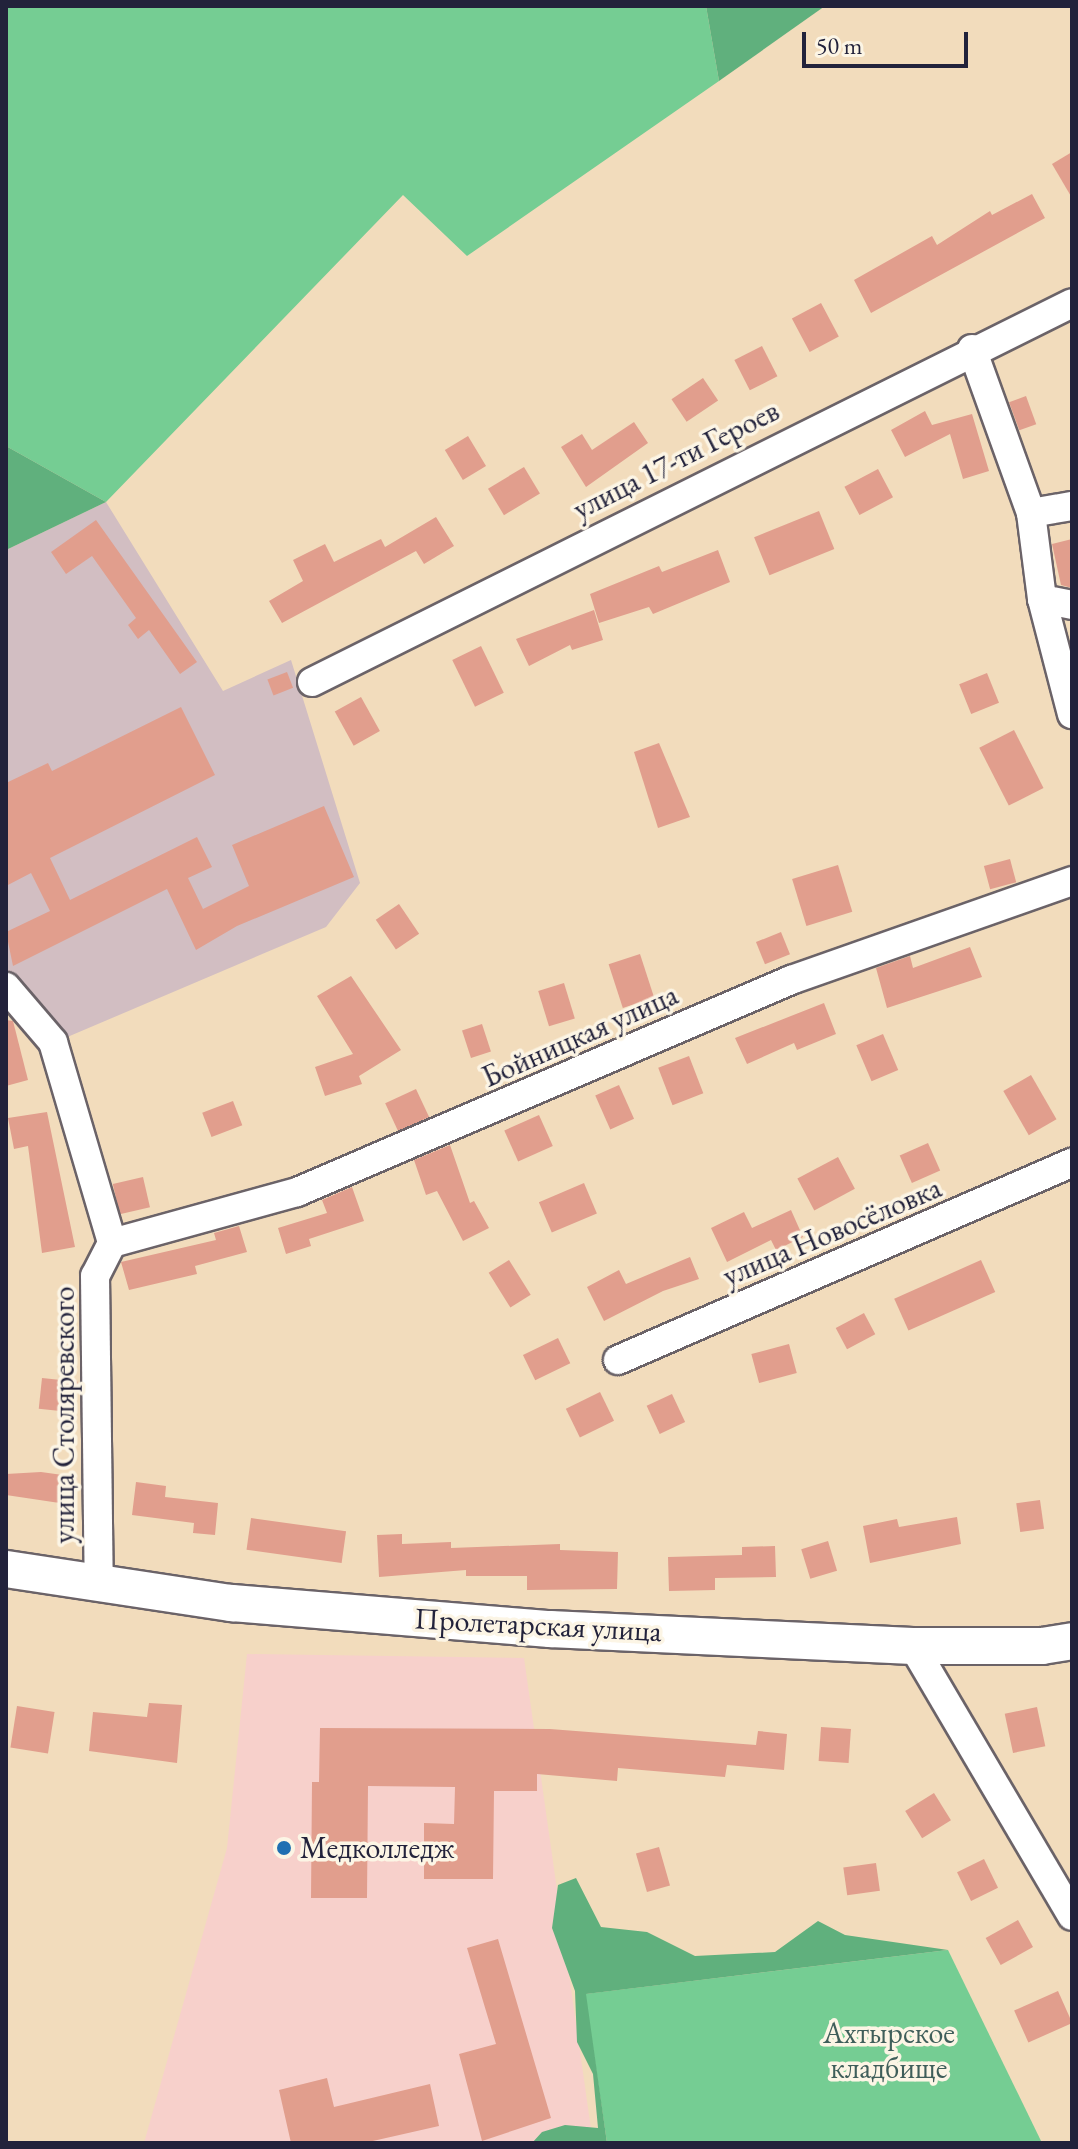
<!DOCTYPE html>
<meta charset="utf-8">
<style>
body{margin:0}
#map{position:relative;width:1078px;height:2149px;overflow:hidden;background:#f2dcbc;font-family:"EB Garamond",serif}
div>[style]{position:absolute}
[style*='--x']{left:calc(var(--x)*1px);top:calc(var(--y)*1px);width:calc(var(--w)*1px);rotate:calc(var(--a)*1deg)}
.built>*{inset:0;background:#f7d0cb}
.industrial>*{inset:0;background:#d2bec2}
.green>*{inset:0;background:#75cd93}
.forest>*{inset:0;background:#60b07d}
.building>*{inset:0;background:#e19e8d;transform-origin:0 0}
.roads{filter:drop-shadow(2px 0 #6b6368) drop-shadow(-2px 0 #6b6368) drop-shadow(0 2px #6b6368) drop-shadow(0 -2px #6b6368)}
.minor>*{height:28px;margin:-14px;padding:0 14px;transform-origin:14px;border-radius:14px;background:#fff}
.major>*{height:36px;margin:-18px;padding:0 18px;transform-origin:18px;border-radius:18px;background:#fff}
.dots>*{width:22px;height:22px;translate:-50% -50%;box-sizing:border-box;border:4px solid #fcf5e5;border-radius:50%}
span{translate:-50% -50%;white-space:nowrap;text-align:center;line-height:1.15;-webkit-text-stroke:7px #fcf5e5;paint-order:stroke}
.street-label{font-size:30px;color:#22223b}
.poi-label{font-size:30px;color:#22223b}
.left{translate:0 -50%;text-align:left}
.park-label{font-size:30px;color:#3f5e5a}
.frame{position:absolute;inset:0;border:8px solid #22223b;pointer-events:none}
.scale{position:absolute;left:802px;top:32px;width:166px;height:36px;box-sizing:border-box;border:4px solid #22223b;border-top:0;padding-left:10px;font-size:24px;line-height:28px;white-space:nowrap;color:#22223b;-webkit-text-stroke:6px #fcf5e5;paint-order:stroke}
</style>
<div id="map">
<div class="built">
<div style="clip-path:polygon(247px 1654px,524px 1658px,593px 2143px,144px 2143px,227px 1848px)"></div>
</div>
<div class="industrial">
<div style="clip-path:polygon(106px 502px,223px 691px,291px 660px,360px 883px,326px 927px,65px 1038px,6px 978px,6px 550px)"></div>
</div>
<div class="green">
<div style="clip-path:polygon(6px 6px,706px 6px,719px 81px,467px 256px,403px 195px,106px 502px,6px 446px)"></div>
<div style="clip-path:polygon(948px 1950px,1042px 2143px,607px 2143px,585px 1994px)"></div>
</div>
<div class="forest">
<div style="clip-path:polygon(706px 6px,825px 6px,719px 81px)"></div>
<div style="clip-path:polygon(6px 446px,106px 502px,6px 550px)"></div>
<div style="clip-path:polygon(576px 1878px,601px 1927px,647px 1932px,695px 1956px,775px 1952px,818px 1921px,845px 1935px,948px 1950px,586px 1994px,607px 2143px,532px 2143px,542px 2132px,565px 2125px,598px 2128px,593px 2074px,577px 2042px,575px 1991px,552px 1928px,558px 1885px)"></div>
</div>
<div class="building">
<div style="clip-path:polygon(1072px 152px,1072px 198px,1052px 164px)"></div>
<div style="clip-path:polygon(1032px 194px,1045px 218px,871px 313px,854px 280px,932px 236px,937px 245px,990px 211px,992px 215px)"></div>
<div style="left:821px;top:303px;width:38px;height:33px;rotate:62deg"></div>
<div style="left:762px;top:346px;width:34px;height:31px;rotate:63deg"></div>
<div style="left:703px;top:378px;width:27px;height:38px;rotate:56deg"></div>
<div style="left:1026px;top:396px;width:30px;height:18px;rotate:70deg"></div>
<div style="clip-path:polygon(925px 411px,932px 425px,972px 414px,989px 471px,963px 479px,950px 434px,905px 457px,891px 430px)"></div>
<div style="clip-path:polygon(634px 422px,648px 443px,586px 487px,561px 447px,582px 434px,592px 450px)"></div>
<div style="left:468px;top:436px;width:35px;height:27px;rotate:59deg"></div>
<div style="left:524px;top:467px;width:31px;height:42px;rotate:59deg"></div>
<div style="left:878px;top:469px;width:32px;height:38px;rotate:62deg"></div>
<div style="left:819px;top:511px;width:41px;height:70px;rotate:68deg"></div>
<div style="clip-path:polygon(436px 517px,454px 546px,424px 564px,416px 551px,282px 623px,269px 601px,303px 581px,293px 560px,325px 544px,334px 562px,381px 539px,385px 547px)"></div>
<div style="clip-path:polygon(96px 520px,197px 662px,180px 674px,149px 630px,138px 639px,128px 625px,136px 618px,92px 556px,66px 574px,51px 552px)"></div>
<div style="clip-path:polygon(1072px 539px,1072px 588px,1061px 585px,1052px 544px)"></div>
<div style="clip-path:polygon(718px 550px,730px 582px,653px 614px,649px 607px,599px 623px,590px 594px,659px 566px,662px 572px)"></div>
<div style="clip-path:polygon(594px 610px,603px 640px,572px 650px,570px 645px,529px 666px,516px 639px)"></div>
<div style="left:481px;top:646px;width:52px;height:32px;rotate:64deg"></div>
<div style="left:287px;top:672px;width:17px;height:21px;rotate:69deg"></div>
<div style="left:987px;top:673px;width:32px;height:30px;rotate:68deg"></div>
<div style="left:361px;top:697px;width:39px;height:30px;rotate:61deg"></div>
<div style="clip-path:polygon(181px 707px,215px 775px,50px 858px,70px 900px,197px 837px,212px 867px,188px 878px,203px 909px,249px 886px,232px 845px,324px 806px,354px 877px,237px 926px,196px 950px,167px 889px,13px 966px,6px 932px,50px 911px,31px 873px,6px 886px,6px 783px,48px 763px,52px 771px)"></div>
<div style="left:1014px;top:730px;width:65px;height:39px;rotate:63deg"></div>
<div style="clip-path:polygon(659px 743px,690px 817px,658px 828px,634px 752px)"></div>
<div style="left:1010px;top:859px;width:24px;height:27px;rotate:75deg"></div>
<div style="left:838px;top:865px;width:49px;height:48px;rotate:73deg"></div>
<div style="left:399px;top:904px;width:36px;height:28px;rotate:56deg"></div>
<div style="left:781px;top:932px;width:24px;height:27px;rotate:68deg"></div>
<div style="clip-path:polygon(970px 947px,982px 977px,887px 1008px,876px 968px,910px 956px,913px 968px)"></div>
<div style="left:640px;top:954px;width:46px;height:33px;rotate:72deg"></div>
<div style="clip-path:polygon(351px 976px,401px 1050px,359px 1076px,362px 1084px,325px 1096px,315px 1067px,353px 1054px,317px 996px)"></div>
<div style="left:564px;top:983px;width:37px;height:27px;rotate:73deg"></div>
<div style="clip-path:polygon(824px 1003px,836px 1034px,797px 1050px,794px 1043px,747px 1064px,735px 1038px)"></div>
<div style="clip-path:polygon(6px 1020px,13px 1021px,28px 1080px,6px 1086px)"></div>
<div style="left:482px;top:1024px;width:29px;height:21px;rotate:72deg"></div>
<div style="left:883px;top:1034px;width:39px;height:29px;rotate:67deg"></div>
<div style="left:689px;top:1056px;width:40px;height:33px;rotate:69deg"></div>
<div style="left:1031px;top:1075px;width:51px;height:32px;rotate:60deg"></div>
<div style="left:619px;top:1085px;width:37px;height:26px;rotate:66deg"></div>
<div style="left:416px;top:1089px;width:31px;height:34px;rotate:65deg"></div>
<div style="left:233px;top:1101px;width:26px;height:33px;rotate:69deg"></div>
<div style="clip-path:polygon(47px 1112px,75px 1247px,42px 1253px,28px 1146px,14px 1149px,8px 1118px)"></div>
<div style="left:539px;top:1115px;width:34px;height:38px;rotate:66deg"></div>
<div style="left:928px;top:1143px;width:30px;height:31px;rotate:66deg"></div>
<div style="clip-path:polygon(450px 1145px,470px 1203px,474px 1201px,489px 1228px,463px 1241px,437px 1191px,426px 1195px,414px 1160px)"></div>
<div style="left:838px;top:1157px;width:36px;height:46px;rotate:62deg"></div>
<div style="left:143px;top:1177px;width:31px;height:31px;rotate:77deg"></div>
<div style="left:584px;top:1183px;width:33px;height:49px;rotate:67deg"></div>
<div style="clip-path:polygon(352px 1187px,364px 1221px,309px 1239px,311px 1246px,286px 1254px,278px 1228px,327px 1213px,322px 1200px)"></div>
<div style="clip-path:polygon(791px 1210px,803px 1237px,776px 1250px,771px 1240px,727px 1262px,711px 1228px,744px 1212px,752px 1228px)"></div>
<div style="clip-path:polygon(239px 1226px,247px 1252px,195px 1266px,197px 1274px,129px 1290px,121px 1262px,216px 1240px,214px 1233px)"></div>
<div style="clip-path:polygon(690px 1257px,699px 1279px,663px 1291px,604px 1321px,587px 1287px,619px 1270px,626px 1284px)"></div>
<div style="left:509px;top:1260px;width:41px;height:24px;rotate:58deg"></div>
<div style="left:981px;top:1260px;width:35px;height:95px;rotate:66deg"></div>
<div style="left:864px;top:1313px;width:24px;height:32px;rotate:62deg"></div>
<div style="left:558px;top:1338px;width:28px;height:39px;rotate:64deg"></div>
<div style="left:789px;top:1344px;width:30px;height:39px;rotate:75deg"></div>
<div style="left:42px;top:1378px;width:36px;height:31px;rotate:6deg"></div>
<div style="left:600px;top:1392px;width:32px;height:38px;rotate:64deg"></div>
<div style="left:672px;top:1394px;width:31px;height:28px;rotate:65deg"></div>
<div style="clip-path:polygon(41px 1472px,77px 1477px,73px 1505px,6px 1495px,6px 1474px)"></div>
<div style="clip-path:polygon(136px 1482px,166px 1486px,165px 1497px,218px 1503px,215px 1535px,193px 1533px,194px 1523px,132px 1515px)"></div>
<div style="left:1040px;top:1500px;width:29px;height:24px;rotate:82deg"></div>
<div style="clip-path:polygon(957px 1517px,961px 1544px,870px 1563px,863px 1526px,897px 1519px,899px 1527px)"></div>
<div style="left:251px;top:1518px;width:96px;height:32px;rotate:8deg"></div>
<div style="clip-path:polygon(402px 1534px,402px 1544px,451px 1542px,451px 1548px,560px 1544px,560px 1550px,618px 1552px,617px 1589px,527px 1590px,527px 1576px,466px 1576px,466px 1570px,379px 1577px,377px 1535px)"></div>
<div style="left:828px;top:1541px;width:31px;height:28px;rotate:73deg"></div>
<div style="clip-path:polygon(775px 1546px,776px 1577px,715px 1578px,715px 1590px,669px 1591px,668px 1557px,742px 1555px,742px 1547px)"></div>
<div style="clip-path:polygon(149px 1703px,182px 1705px,177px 1763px,89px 1751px,93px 1712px,147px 1717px)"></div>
<div style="left:17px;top:1706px;width:38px;height:42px;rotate:9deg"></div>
<div style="left:1037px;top:1707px;width:40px;height:33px;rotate:78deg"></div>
<div style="left:821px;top:1727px;width:30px;height:34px;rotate:4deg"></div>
<div style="clip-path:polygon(320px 1728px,550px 1729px,756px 1745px,758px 1731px,787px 1734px,784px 1770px,727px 1765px,725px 1777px,618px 1768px,617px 1781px,537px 1774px,537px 1791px,494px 1791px,493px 1879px,424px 1879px,424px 1823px,454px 1824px,455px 1787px,368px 1786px,367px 1898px,311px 1898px,312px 1782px,319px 1782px)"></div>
<div style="left:934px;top:1793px;width:32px;height:34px;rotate:58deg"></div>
<div style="left:659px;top:1847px;width:40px;height:24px;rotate:74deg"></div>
<div style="left:984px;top:1859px;width:32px;height:30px;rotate:64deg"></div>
<div style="left:876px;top:1863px;width:28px;height:33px;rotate:82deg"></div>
<div style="left:1018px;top:1920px;width:31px;height:37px;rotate:61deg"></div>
<div style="clip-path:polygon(498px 1939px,551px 2118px,482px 2141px,459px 2054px,496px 2044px,467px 1948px)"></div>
<div style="left:1058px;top:1991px;width:35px;height:48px;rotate:66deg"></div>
<div style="clip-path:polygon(327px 2078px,334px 2107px,430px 2084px,439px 2126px,364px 2143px,291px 2143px,279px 2090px)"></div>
</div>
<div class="roads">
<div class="minor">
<div style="--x:972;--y:349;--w:174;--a:70.2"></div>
<div style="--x:1031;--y:513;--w:87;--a:82.7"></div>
<div style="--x:1042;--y:599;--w:119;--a:75.4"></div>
<div style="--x:1031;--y:513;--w:42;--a:-9.7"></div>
<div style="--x:1042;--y:599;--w:31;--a:11"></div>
<div style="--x:312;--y:682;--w:849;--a:-26.5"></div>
<div style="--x:6;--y:987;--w:72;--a:49.5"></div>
<div style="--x:53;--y:1042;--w:209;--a:73.6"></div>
<div style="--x:112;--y:1243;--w:37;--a:117"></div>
<div style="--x:95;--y:1276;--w:309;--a:89.3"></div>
<div style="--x:112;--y:1243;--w:192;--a:-15.4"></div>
<div style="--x:297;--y:1192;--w:538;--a:-23.23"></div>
<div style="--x:791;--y:980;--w:298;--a:-19.4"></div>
<div style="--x:618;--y:1360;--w:495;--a:-23.5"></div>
<div style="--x:913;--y:1646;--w:313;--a:59.5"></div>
</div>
<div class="major">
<div style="--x:6;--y:1569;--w:229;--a:8.6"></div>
<div style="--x:232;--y:1603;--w:319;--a:4.7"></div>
<div style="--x:550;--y:1629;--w:363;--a:2.7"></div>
<div style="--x:913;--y:1646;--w:129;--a:0"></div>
<div style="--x:1042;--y:1646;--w:30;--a:-9"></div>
</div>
</div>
<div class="dots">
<div style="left:284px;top:1848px;background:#1f6fb2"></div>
</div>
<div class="street-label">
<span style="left:676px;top:460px;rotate:-27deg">улица 17-ти Героев</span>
<span style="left:580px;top:1036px;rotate:-24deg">Бойницкая улица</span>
<span style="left:832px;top:1232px;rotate:-23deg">улица Новосёловка</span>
<span style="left:64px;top:1415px;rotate:-90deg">улица Столяревского</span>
<span style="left:538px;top:1625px;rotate:3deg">Пролетарская улица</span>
</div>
<div class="poi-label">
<span class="left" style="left:300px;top:1848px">Медколледж</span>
</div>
<div class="park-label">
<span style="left:889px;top:2050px">Ахтырское<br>кладбище</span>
</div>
<div class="frame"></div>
<div class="scale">50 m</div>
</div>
